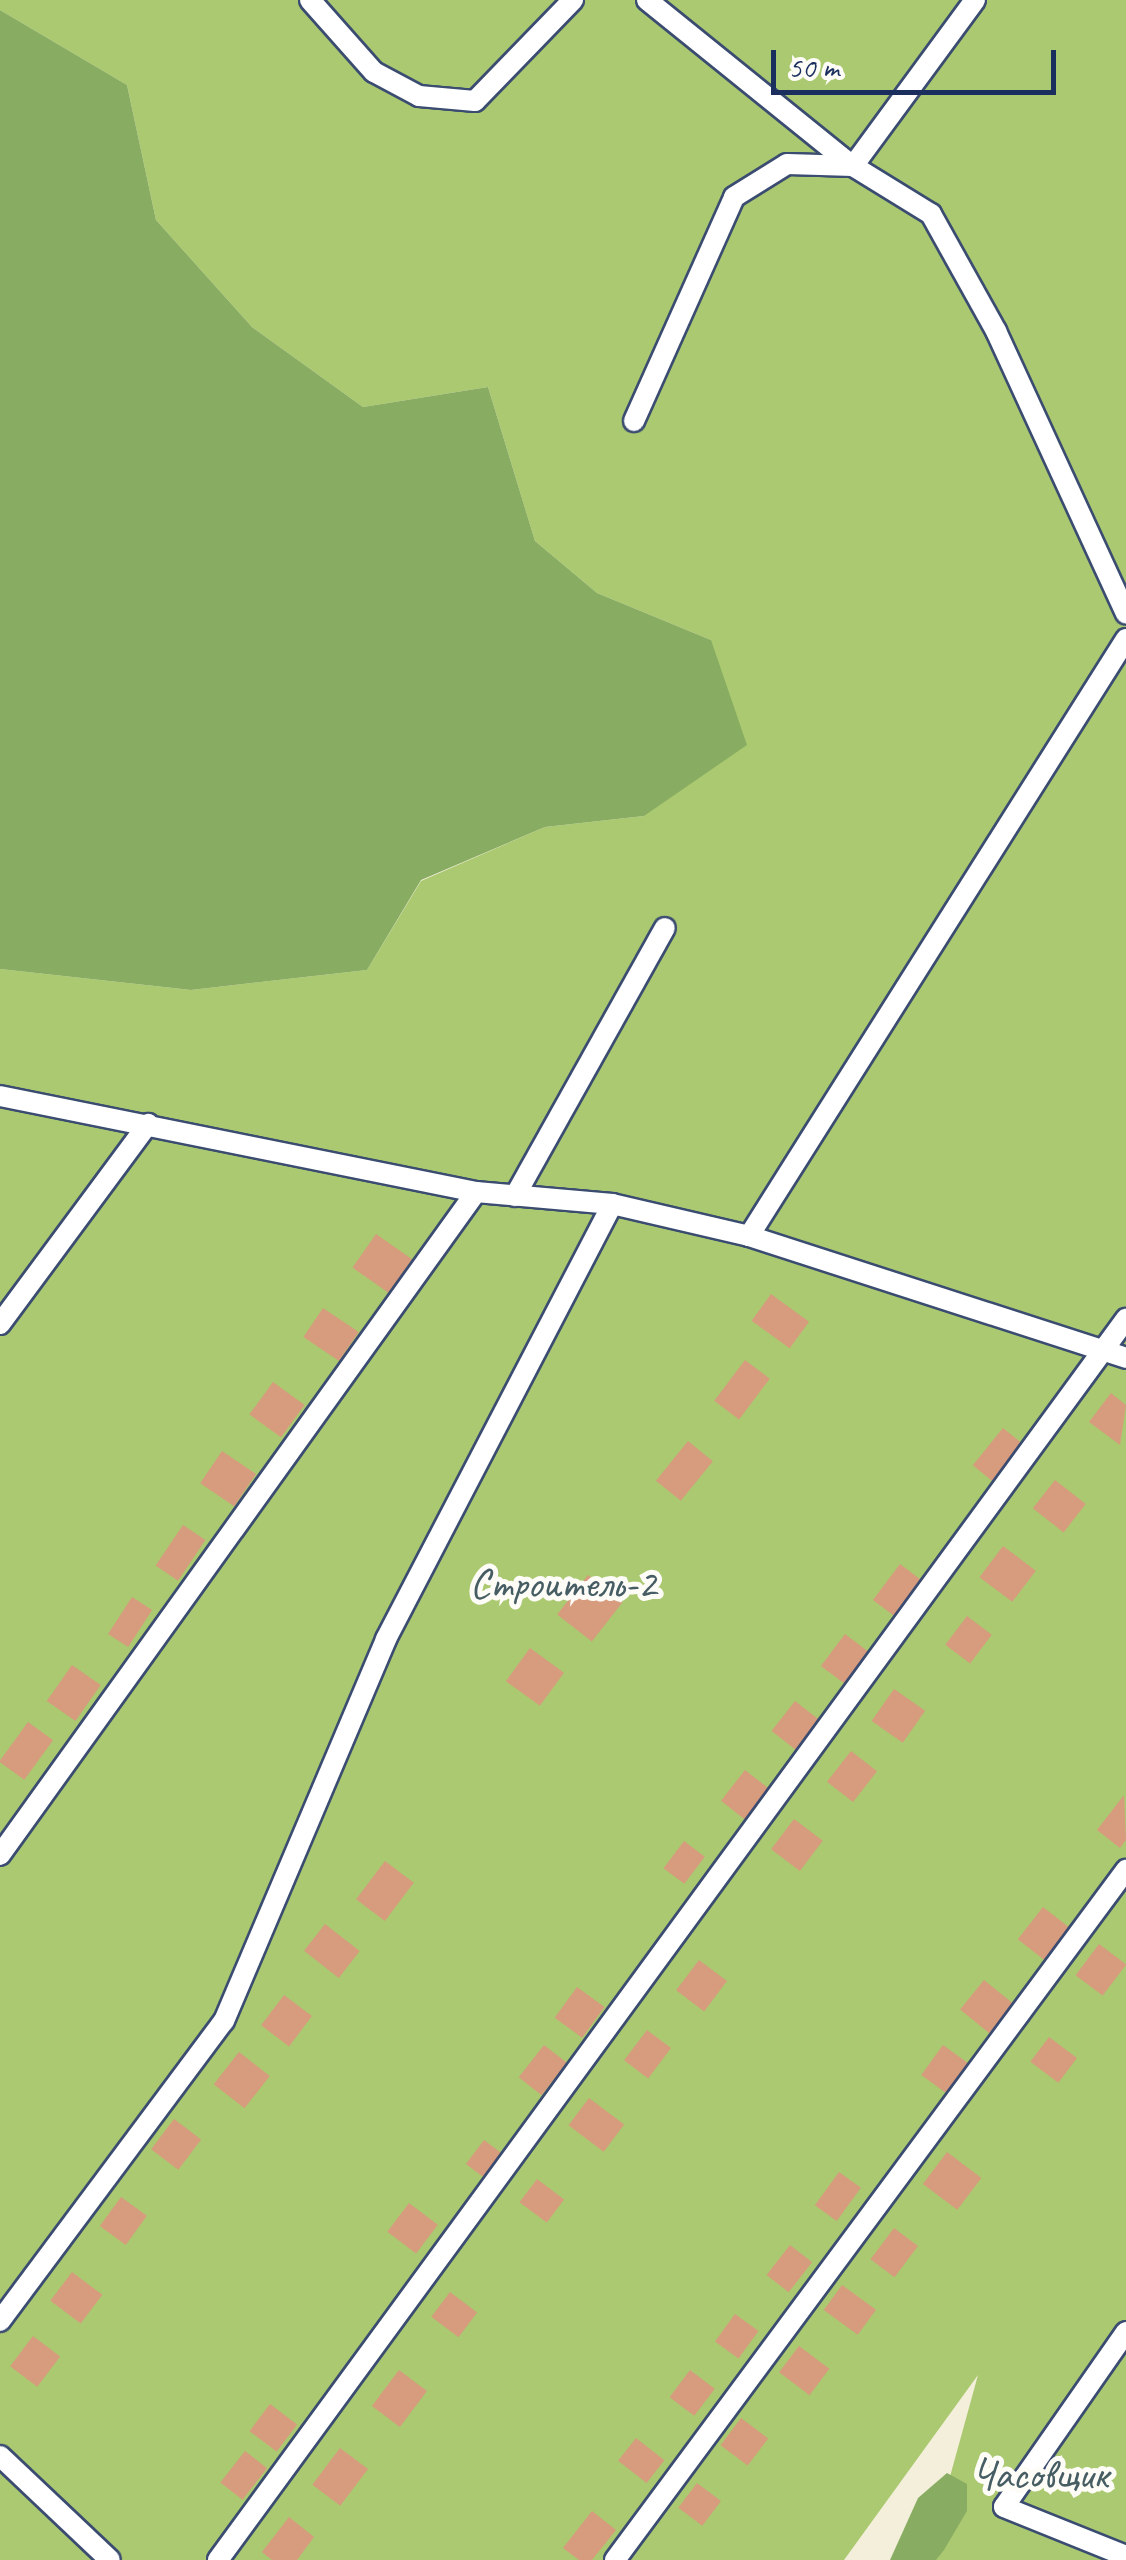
<!DOCTYPE html>
<meta charset="utf-8">
<style>
body{margin:0}
#map{position:relative;width:1126px;height:2560px;overflow:hidden;background:#f3efdb;font-family:Caveat,sans-serif}
div>[style]{position:absolute}
[style*='--x']{left:calc(var(--x)*1px);top:calc(var(--y)*1px);width:calc(var(--w)*1px);rotate:calc(var(--a)*1deg)}
.green>*{inset:0;background:#abc970}
.forest>*{inset:0;background:#88ad62}
.building>*{inset:0;background:#d79b7e;transform-origin:0 0}
.roads{filter:drop-shadow(2px 0 #3b4c71) drop-shadow(-2px 0 #3b4c71) drop-shadow(0 2px #3b4c71) drop-shadow(0 -2px #3b4c71)}
.lane>*{height:20px;margin:-10px;padding:0 10px;transform-origin:10px;border-radius:10px;background:#fff}
span{translate:-50% -50%;white-space:nowrap;text-align:center;line-height:1.15;-webkit-text-stroke:10px #fdfcf7;paint-order:stroke}
.park-label{font-size:42px;color:#465d63}
.scale{position:absolute;left:771px;top:50px;width:285px;height:45px;box-sizing:border-box;border:5px solid #1b2f5e;border-top:0;padding-left:12px;font-size:30px;line-height:35px;white-space:nowrap;color:#1b2f5e;-webkit-text-stroke:8px #fdfcf7;paint-order:stroke}
</style>
<div id="map">
<div class="green">
<div style="clip-path:polygon(0 0,1126px 0,1126px 2560px,927px 2560px,978px 2375px,844px 2560px,0 2560px,0 969px,191px 990px,367px 970px,421px 881px,545px 827px,644px 816px,711px 640px,597px 593px,535px 541px,488px 387px,363px 407px,252px 327px,156px 220px,127px 85px,0 10px)"></div>
</div>
<div class="forest">
<div style="clip-path:polygon(0 10px,127px 85px,156px 220px,252px 327px,363px 407px,488px 387px,535px 541px,597px 593px,711px 640px,747px 745px,644px 816px,545px 827px,421px 880px,367px 970px,191px 990px,0 969px)"></div>
<div style="clip-path:polygon(947px 2473px,967px 2484px,967px 2511px,944px 2550px,936px 2560px,890px 2560px,918px 2498px)"></div>
</div>
<div class="building">
<div style="left:376px;top:1234px;width:44px;height:41px;rotate:35deg"></div>
<div style="left:771px;top:1294px;width:47px;height:33px;rotate:36deg"></div>
<div style="left:323px;top:1308px;width:43px;height:35px;rotate:34deg"></div>
<div style="left:745px;top:1360px;width:31px;height:51px;rotate:37deg"></div>
<div style="left:273px;top:1382px;width:39px;height:40px;rotate:36deg"></div>
<div style="clip-path:polygon(1111px 1393px,1126px 1405px,1120px 1445px,1089px 1422px)"></div>
<div style="left:1003px;top:1428px;width:33px;height:48px;rotate:39deg"></div>
<div style="left:688px;top:1441px;width:32px;height:51px;rotate:39deg"></div>
<div style="left:222px;top:1451px;width:41px;height:39px;rotate:34deg"></div>
<div style="left:1055px;top:1480px;width:39px;height:36px;rotate:38deg"></div>
<div style="left:183px;top:1525px;width:27px;height:49px;rotate:34deg"></div>
<div style="left:1003px;top:1546px;width:41px;height:39px;rotate:37deg"></div>
<div style="left:900px;top:1564px;width:36px;height:45px;rotate:37deg"></div>
<div style="left:588px;top:1575px;width:44px;height:50px;rotate:38deg"></div>
<div style="left:132px;top:1597px;width:24px;height:44px;rotate:33deg"></div>
<div style="left:967px;top:1616px;width:31px;height:36px;rotate:37deg"></div>
<div style="left:845px;top:1634px;width:31px;height:40px;rotate:37deg"></div>
<div style="left:530px;top:1648px;width:42px;height:41px;rotate:36deg"></div>
<div style="left:72px;top:1665px;width:35px;height:44px;rotate:35deg"></div>
<div style="left:894px;top:1689px;width:38px;height:39px;rotate:35deg"></div>
<div style="left:795px;top:1701px;width:31px;height:38px;rotate:38deg"></div>
<div style="left:28px;top:1722px;width:31px;height:49px;rotate:36deg"></div>
<div style="left:851px;top:1751px;width:33px;height:39px;rotate:38deg"></div>
<div style="left:745px;top:1770px;width:36px;height:39px;rotate:38deg"></div>
<div style="clip-path:polygon(1124px 1795px,1126px 1840px,1120px 1848px,1097px 1830px)"></div>
<div style="left:794px;top:1819px;width:36px;height:38px;rotate:37deg"></div>
<div style="left:684px;top:1841px;width:26px;height:34px;rotate:37deg"></div>
<div style="left:385px;top:1861px;width:36px;height:48px;rotate:37deg"></div>
<div style="left:1043px;top:1907px;width:39px;height:41px;rotate:38deg"></div>
<div style="left:325px;top:1924px;width:44px;height:34px;rotate:38deg"></div>
<div style="left:1099px;top:1944px;width:34px;height:39px;rotate:37deg"></div>
<div style="left:699px;top:1960px;width:35px;height:38px;rotate:37deg"></div>
<div style="left:984px;top:1980px;width:45px;height:38px;rotate:39deg"></div>
<div style="left:577px;top:1987px;width:34px;height:38px;rotate:36deg"></div>
<div style="left:284px;top:1995px;width:35px;height:38px;rotate:37deg"></div>
<div style="left:647px;top:2030px;width:30px;height:38px;rotate:37deg"></div>
<div style="left:1049px;top:2037px;width:35px;height:31px;rotate:37deg"></div>
<div style="left:544px;top:2045px;width:29px;height:41px;rotate:38deg"></div>
<div style="left:943px;top:2045px;width:37px;height:37px;rotate:36deg"></div>
<div style="left:239px;top:2052px;width:39px;height:41px;rotate:38deg"></div>
<div style="left:589px;top:2098px;width:44px;height:34px;rotate:37deg"></div>
<div style="left:174px;top:2119px;width:34px;height:38px;rotate:37deg"></div>
<div style="left:484px;top:2140px;width:30px;height:30px;rotate:37deg"></div>
<div style="left:947px;top:2152px;width:43px;height:40px;rotate:37deg"></div>
<div style="left:839px;top:2172px;width:27px;height:41px;rotate:36deg"></div>
<div style="left:537px;top:2179px;width:34px;height:29px;rotate:37deg"></div>
<div style="left:121px;top:2197px;width:32px;height:36px;rotate:36deg"></div>
<div style="left:409px;top:2203px;width:36px;height:36px;rotate:37deg"></div>
<div style="left:894px;top:2228px;width:30px;height:39px;rotate:37deg"></div>
<div style="left:790px;top:2245px;width:28px;height:38px;rotate:38deg"></div>
<div style="left:72px;top:2272px;width:38px;height:36px;rotate:37deg"></div>
<div style="left:842px;top:2285px;width:42px;height:31px;rotate:36deg"></div>
<div style="left:450px;top:2292px;width:34px;height:31px;rotate:37deg"></div>
<div style="left:735px;top:2314px;width:29px;height:34px;rotate:36deg"></div>
<div style="left:33px;top:2336px;width:34px;height:38px;rotate:37deg"></div>
<div style="left:799px;top:2346px;width:38px;height:33px;rotate:37deg"></div>
<div style="left:399px;top:2370px;width:35px;height:45px;rotate:37deg"></div>
<div style="left:690px;top:2370px;width:31px;height:34px;rotate:37deg"></div>
<div style="left:270px;top:2404px;width:34px;height:34px;rotate:37deg"></div>
<div style="left:741px;top:2418px;width:34px;height:34px;rotate:37deg"></div>
<div style="left:636px;top:2438px;width:36px;height:29px;rotate:38deg"></div>
<div style="left:340px;top:2448px;width:35px;height:46px;rotate:37deg"></div>
<div style="left:245px;top:2451px;width:28px;height:40px;rotate:38deg"></div>
<div style="left:697px;top:2483px;width:30px;height:31px;rotate:37deg"></div>
<div style="clip-path:polygon(592px 2511px,616px 2530px,592px 2560px,579px 2560px,563px 2548px)"></div>
<div style="clip-path:polygon(289px 2517px,314px 2537px,297px 2560px,272px 2560px,262px 2552px)"></div>
</div>
<div class="roads">
<div class="lane">
<div style="--x:310;--y:0;--w:96;--a:48.4"></div>
<div style="--x:374;--y:72;--w:51;--a:28.1"></div>
<div style="--x:419;--y:96;--w:56;--a:5.1"></div>
<div style="--x:475;--y:101;--w:141;--a:-45.9"></div>
<div style="--x:647;--y:0;--w:265;--a:38.9"></div>
<div style="--x:975;--y:0;--w:206;--a:126.3"></div>
<div style="--x:853;--y:166;--w:92;--a:31.6"></div>
<div style="--x:931;--y:214;--w:134;--a:60.9"></div>
<div style="--x:996;--y:331;--w:311;--a:65.3"></div>
<div style="--x:634;--y:421;--w:245;--a:-65.9"></div>
<div style="--x:734;--y:197;--w:62;--a:-31.9"></div>
<div style="--x:787;--y:164;--w:66;--a:1.7"></div>
<div style="--x:0;--y:1096;--w:486;--a:11.4"></div>
<div style="--x:476;--y:1192;--w:137;--a:5"></div>
<div style="--x:612;--y:1204;--w:141;--a:13.1"></div>
<div style="--x:749;--y:1236;--w:396;--a:17.9"></div>
<div style="--x:515;--y:1196;--w:307;--a:-60.8"></div>
<div style="--x:749;--y:1236;--w:706;--a:-57.73"></div>
<div style="--x:0;--y:1324;--w:249;--a:-53.5"></div>
<div style="--x:0;--y:1855;--w:816;--a:-54.32"></div>
<div style="--x:0;--y:2321;--w:374;--a:-53.3"></div>
<div style="--x:224;--y:2021;--w:415;--a:-67"></div>
<div style="--x:386;--y:1639;--w:490;--a:-62.5"></div>
<div style="--x:1126;--y:2332;--w:213;--a:124.9"></div>
<div style="--x:1004;--y:2507;--w:131;--a:21.9"></div>
<div style="--x:0;--y:2456;--w:151;--a:43.4"></div>
<div style="--x:218;--y:2560;--w:1538;--a:-53.81"></div>
<div style="--x:615;--y:2560;--w:859;--a:-53.48"></div>
</div>
</div>
<div class="park-label">
<span style="left:563px;top:1584px">Строитель-2</span>
<span style="left:1040px;top:2475px">Часовщик</span>
</div>
<div class="scale">50 m</div>
</div>
